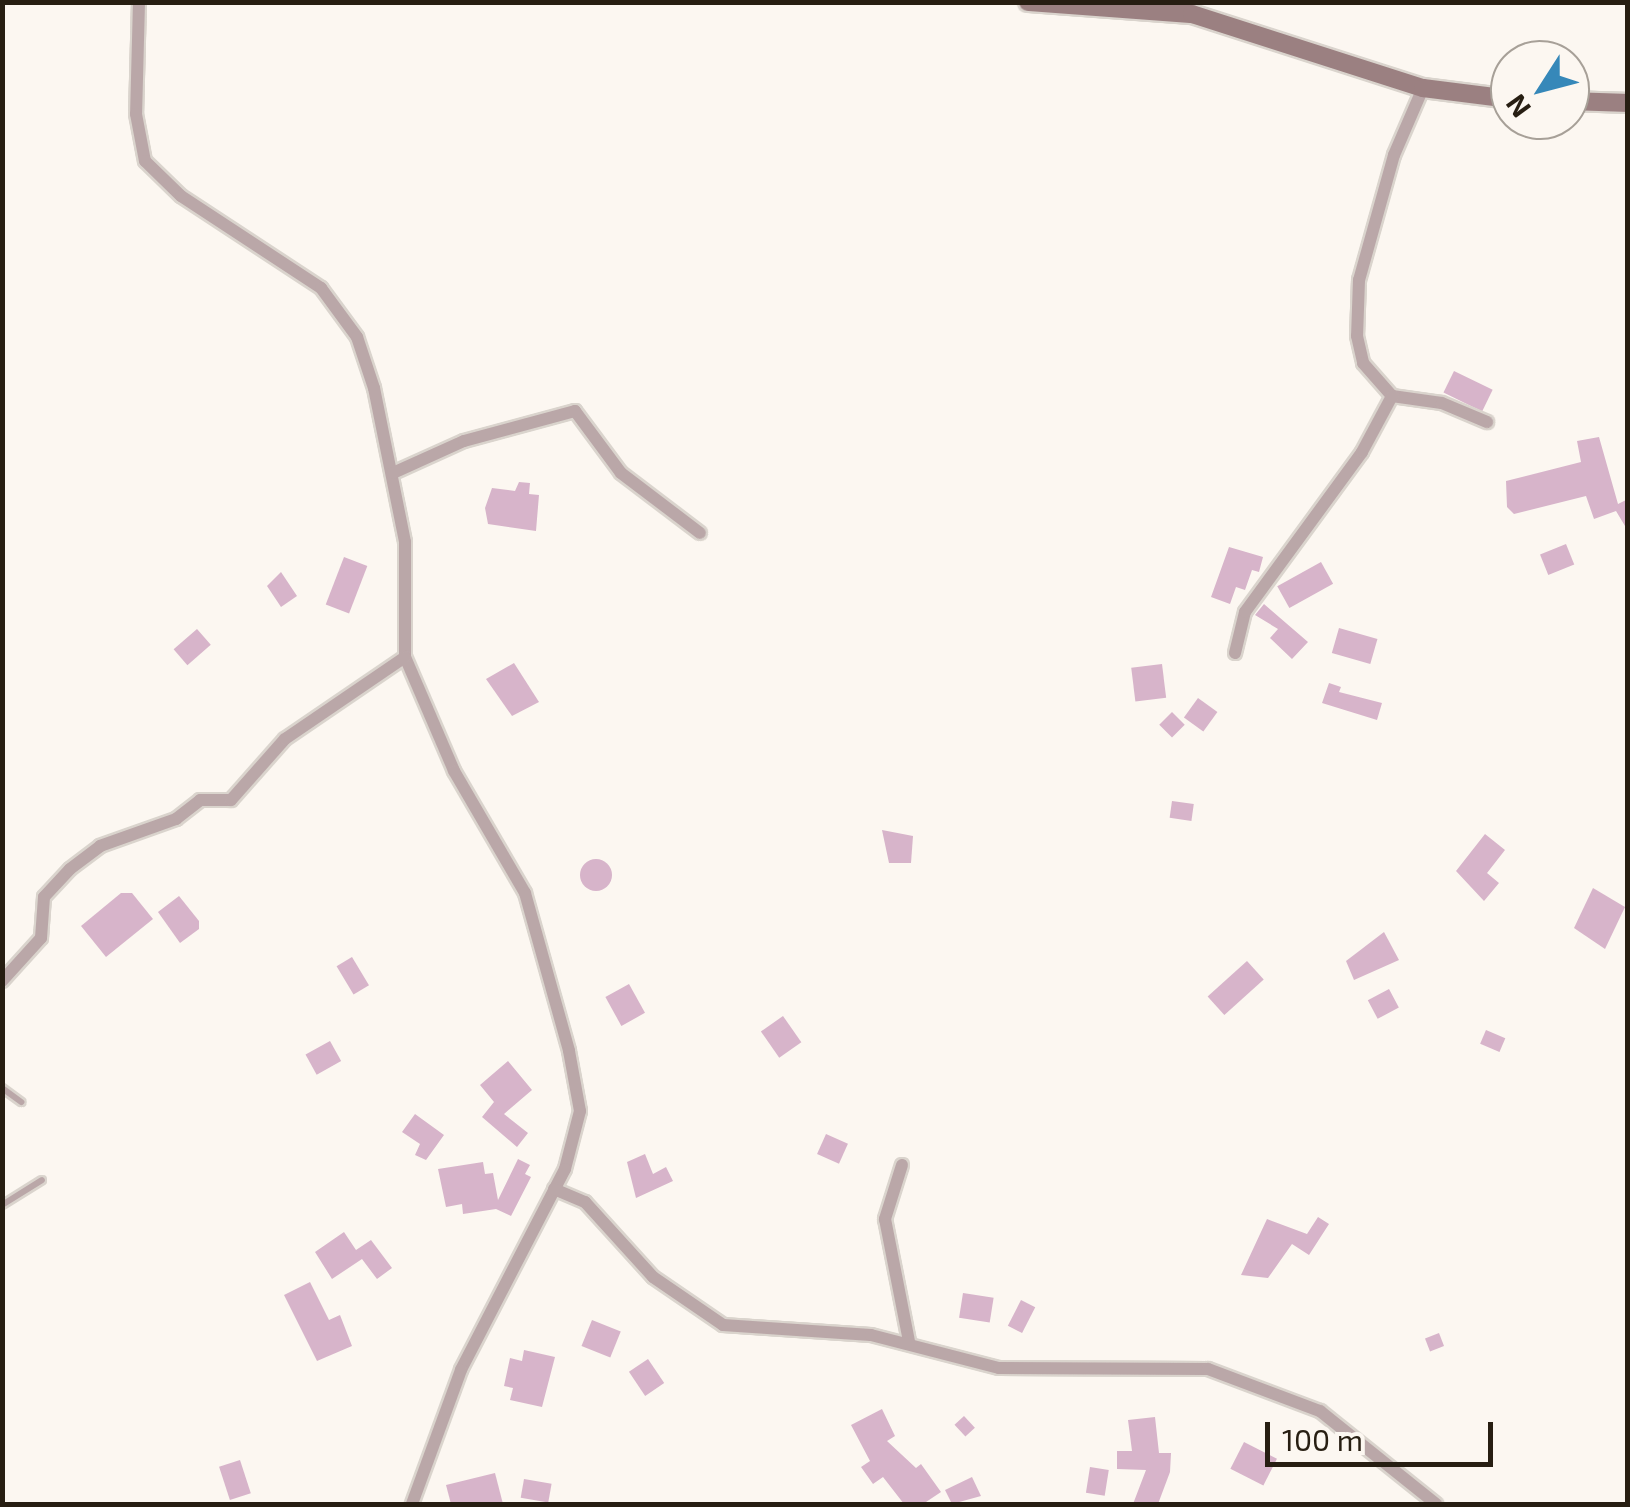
<!DOCTYPE html>
<style>
body{margin:0}
#map{position:relative;width:1630px;height:1507px;overflow:hidden;background:#fcf7f1;font-family:"Exo 2",sans-serif}
div>[style]{position:absolute}
[style*='--x']{left:calc(var(--x)*1px);top:calc(var(--y)*1px);width:calc(var(--w)*1px);rotate:calc(var(--a)*1deg)}
.building>*{inset:0;background:#d7b4ca;transform-origin:0 0}
.round{border-radius:50%}
.roads{filter:drop-shadow(2px 0 #dad4cd) drop-shadow(-2px 0 #dad4cd) drop-shadow(0 2px #dad4cd) drop-shadow(0 -2px #dad4cd)}
.lane>*{height:6px;margin:-3px;padding:0 3px;transform-origin:3px;border-radius:3px;background:#baa7a8}
.street>*{height:12px;margin:-6px;padding:0 6px;transform-origin:6px;border-radius:6px;background:#baa7a8}
.secondary>*{height:18px;margin:-9px;padding:0 9px;transform-origin:9px;border-radius:9px;background:#9b8081}
span{translate:-50% -50%;white-space:nowrap;text-align:center;line-height:1.15;-webkit-text-stroke:8px #fcf7f1;paint-order:stroke}
.frame{position:absolute;inset:0;border:5px solid #271e12;pointer-events:none}
.north{position:absolute;left:1490px;top:40px;width:100px;height:100px;box-sizing:border-box;background:#fcf7f1;border:2px solid #a7a098;border-radius:50%;rotate:234deg;font-size:28px;font-weight:700;line-height:40px;text-align:center;color:#271e12}
.north::after{content:'';display:block;margin:auto;width:35px;height:45px;background:#3688b9;clip-path:polygon(50% 0,100% 100%,50% 72%,0 100%)}
.scale{position:absolute;left:1265px;top:1422px;width:228px;height:45px;box-sizing:border-box;border:5px solid #271e12;border-top:0;padding-left:12px;font-size:30px;line-height:35px;white-space:nowrap;color:#271e12;-webkit-text-stroke:8px #fcf7f1;paint-order:stroke}
</style>
<div id="map">
<div class="building">
<div style="left:1454px;top:371px;width:43px;height:24px;rotate:26deg"></div>
<div style="clip-path:polygon(1599px 437px,1618px 504px,1628px 499px,1628px 531px,1616px 511px,1594px 519px,1586px 496px,1514px 514px,1507px 507px,1506px 481px,1581px 462px,1577px 441px)"></div>
<div style="clip-path:polygon(519px 482px,530px 483px,529px 494px,539px 495px,536px 531px,488px 524px,485px 508px,492px 488px,515px 491px)"></div>
<div style="left:1566px;top:544px;width:22px;height:28px;rotate:68deg"></div>
<div style="clip-path:polygon(1229px 547px,1263px 557px,1259px 572px,1252px 570px,1245px 590px,1236px 587px,1230px 604px,1211px 597px)"></div>
<div style="left:344px;top:557px;width:25px;height:51px;rotate:21deg"></div>
<div style="left:1321px;top:562px;width:25px;height:50px;rotate:61deg"></div>
<div style="clip-path:polygon(281px 572px,297px 596px,281px 607px,267px 586px)"></div>
<div style="clip-path:polygon(1264px 604px,1308px 642px,1292px 659px,1270px 638px,1278px 629px,1255px 615px)"></div>
<div style="left:1339px;top:628px;width:40px;height:26px;rotate:16deg"></div>
<div style="left:197px;top:629px;width:21px;height:31px;rotate:49deg"></div>
<div style="clip-path:polygon(514px 663px,539px 702px,512px 716px,486px 679px)"></div>
<div style="left:1162px;top:664px;width:34px;height:31px;rotate:83deg"></div>
<div style="clip-path:polygon(1329px 683px,1341px 687px,1339px 692px,1382px 703px,1377px 720px,1322px 703px)"></div>
<div style="left:1198px;top:698px;width:24px;height:24px;rotate:36deg"></div>
<div style="left:1172px;top:712px;width:18px;height:18px;rotate:45deg"></div>
<div style="left:1172px;top:801px;width:22px;height:17px;rotate:8deg"></div>
<div style="clip-path:polygon(882px 830px,913px 836px,911px 863px,889px 863px)"></div>
<div style="clip-path:polygon(1485px 834px,1505px 850px,1487px 873px,1499px 883px,1484px 901px,1456px 871px)"></div>
<div class="round" style="left:580px;top:859px;width:32px;height:32px"></div>
<div style="clip-path:polygon(1593px 888px,1625px 907px,1605px 949px,1574px 928px)"></div>
<div style="clip-path:polygon(121px 893px,132px 893px,153px 919px,106px 957px,81px 926px)"></div>
<div style="clip-path:polygon(179px 896px,199px 921px,199px 929px,180px 943px,158px 912px)"></div>
<div style="clip-path:polygon(1384px 932px,1399px 960px,1354px 980px,1346px 961px)"></div>
<div style="left:352px;top:957px;width:33px;height:18px;rotate:59deg"></div>
<div style="left:1247px;top:961px;width:25px;height:53px;rotate:48deg"></div>
<div style="left:629px;top:984px;width:33px;height:27px;rotate:61deg"></div>
<div style="left:1389px;top:989px;width:21px;height:24px;rotate:62deg"></div>
<div style="left:783px;top:1016px;width:32px;height:27px;rotate:55deg"></div>
<div style="left:1486px;top:1030px;width:21px;height:15px;rotate:23deg"></div>
<div style="left:330px;top:1041px;width:23px;height:28px;rotate:61deg"></div>
<div style="clip-path:polygon(508px 1061px,532px 1090px,504px 1114px,528px 1133px,517px 1147px,482px 1117px,494px 1102px,480px 1085px)"></div>
<div style="clip-path:polygon(415px 1114px,444px 1135px,426px 1160px,415px 1155px,420px 1144px,402px 1132px)"></div>
<div style="left:826px;top:1134px;width:24px;height:22px;rotate:24deg"></div>
<div style="clip-path:polygon(645px 1154px,653px 1174px,666px 1167px,673px 1181px,636px 1198px,627px 1162px)"></div>
<div style="clip-path:polygon(518px 1159px,530px 1165px,525px 1174px,531px 1177px,511px 1216px,496px 1209px,463px 1214px,462px 1204px,446px 1207px,438px 1169px,483px 1162px,485px 1174px,493px 1173px,498px 1200px)"></div>
<div style="clip-path:polygon(1318px 1217px,1329px 1224px,1309px 1255px,1292px 1244px,1268px 1278px,1241px 1275px,1267px 1219px,1307px 1234px)"></div>
<div style="clip-path:polygon(344px 1232px,356px 1250px,371px 1240px,392px 1268px,377px 1279px,362px 1259px,332px 1279px,315px 1252px)"></div>
<div style="clip-path:polygon(310px 1282px,329px 1320px,340px 1315px,352px 1346px,317px 1361px,284px 1295px)"></div>
<div style="left:963px;top:1293px;width:31px;height:25px;rotate:9deg"></div>
<div style="left:1021px;top:1300px;width:16px;height:29px;rotate:27deg"></div>
<div style="left:592px;top:1320px;width:31px;height:28px;rotate:22deg"></div>
<div style="left:1439px;top:1333px;width:14px;height:15px;rotate:69deg"></div>
<div style="clip-path:polygon(524px 1350px,555px 1357px,542px 1407px,510px 1400px,513px 1388px,504px 1386px,510px 1358px,522px 1361px)"></div>
<div style="left:648px;top:1359px;width:29px;height:23px;rotate:56deg"></div>
<div style="clip-path:polygon(882px 1409px,895px 1436px,887px 1441px,916px 1468px,921px 1464px,941px 1492px,923px 1504px,904px 1504px,883px 1477px,873px 1484px,861px 1467px,870px 1461px,851px 1425px)"></div>
<div style="left:964px;top:1416px;width:16px;height:13px;rotate:47deg"></div>
<div style="clip-path:polygon(1155px 1417px,1159px 1453px,1171px 1453px,1170px 1472px,1158px 1504px,1133px 1504px,1146px 1470px,1117px 1469px,1117px 1451px,1132px 1451px,1128px 1420px)"></div>
<div style="left:1244px;top:1442px;width:37px;height:30px;rotate:27deg"></div>
<div style="left:240px;top:1460px;width:35px;height:22px;rotate:72deg"></div>
<div style="left:1090px;top:1467px;width:19px;height:26px;rotate:9deg"></div>
<div style="clip-path:polygon(495px 1473px,503px 1504px,451px 1504px,446px 1485px)"></div>
<div style="clip-path:polygon(972px 1477px,981px 1496px,952px 1504px,945px 1490px)"></div>
<div style="left:524px;top:1479px;width:28px;height:19px;rotate:10deg"></div>
</div>
<div class="roads">
<div class="lane">
<div style="--x:2;--y:1088;--w:24;--a:36"></div>
<div style="--x:2;--y:1205;--w:47;--a:-32"></div>
</div>
<div class="street">
<div style="--x:139;--y:2;--w:112;--a:91.5"></div>
<div style="--x:136;--y:114;--w:48;--a:79.2"></div>
<div style="--x:145;--y:161;--w:50;--a:44.2"></div>
<div style="--x:181;--y:196;--w:168;--a:33.3"></div>
<div style="--x:321;--y:288;--w:61;--a:53.7"></div>
<div style="--x:357;--y:337;--w:54;--a:71.6"></div>
<div style="--x:374;--y:388;--w:157;--a:78.6"></div>
<div style="--x:405;--y:542;--w:115;--a:90"></div>
<div style="--x:405;--y:657;--w:124;--a:66.7"></div>
<div style="--x:454;--y:771;--w:141;--a:59.8"></div>
<div style="--x:525;--y:893;--w:164;--a:74.4"></div>
<div style="--x:569;--y:1051;--w:61;--a:79.6"></div>
<div style="--x:580;--y:1111;--w:60;--a:104.5"></div>
<div style="--x:565;--y:1169;--w:226;--a:117.4"></div>
<div style="--x:461;--y:1370;--w:143;--a:110.1"></div>
<div style="--x:1423;--y:88;--w:73;--a:113.4"></div>
<div style="--x:1394;--y:155;--w:130;--a:105.6"></div>
<div style="--x:1359;--y:280;--w:56;--a:92"></div>
<div style="--x:1357;--y:336;--w:28;--a:77"></div>
<div style="--x:1363;--y:363;--w:44;--a:48.7"></div>
<div style="--x:1392;--y:396;--w:50;--a:8"></div>
<div style="--x:1442;--y:403;--w:49;--a:22.9"></div>
<div style="--x:393;--y:473;--w:78;--a:-24.3"></div>
<div style="--x:464;--y:441;--w:115;--a:-15.1"></div>
<div style="--x:575;--y:411;--w:77;--a:53.4"></div>
<div style="--x:621;--y:473;--w:99;--a:37.2"></div>
<div style="--x:1235;--y:653;--w:42;--a:-76.3"></div>
<div style="--x:1245;--y:612;--w:198;--a:-53.8"></div>
<div style="--x:1362;--y:452;--w:64;--a:-61.8"></div>
<div style="--x:2;--y:981;--w:58;--a:-47.8"></div>
<div style="--x:41;--y:938;--w:41;--a:-85.8"></div>
<div style="--x:44;--y:897;--w:38;--a:-47"></div>
<div style="--x:70;--y:869;--w:38;--a:-37"></div>
<div style="--x:100;--y:846;--w:81;--a:-19.6"></div>
<div style="--x:176;--y:819;--w:31;--a:-38"></div>
<div style="--x:200;--y:800;--w:31;--a:0"></div>
<div style="--x:231;--y:800;--w:81;--a:-48.5"></div>
<div style="--x:285;--y:739;--w:145;--a:-34.3"></div>
<div style="--x:902;--y:1165;--w:57;--a:107.5"></div>
<div style="--x:885;--y:1219;--w:124;--a:78.9"></div>
<div style="--x:554;--y:1189;--w:34;--a:23"></div>
<div style="--x:585;--y:1202;--w:101;--a:47.8"></div>
<div style="--x:653;--y:1277;--w:85;--a:34.4"></div>
<div style="--x:723;--y:1325;--w:148;--a:3.9"></div>
<div style="--x:871;--y:1335;--w:132;--a:14.5"></div>
<div style="--x:999;--y:1368;--w:209;--a:0.3"></div>
<div style="--x:1208;--y:1369;--w:120;--a:20.6"></div>
<div style="--x:1320;--y:1411;--w:149;--a:38.7"></div>
</div>
<div class="secondary">
<div style="--x:1028;--y:2;--w:164;--a:4.2"></div>
<div style="--x:1192;--y:14;--w:243;--a:17.8"></div>
<div style="--x:1423;--y:88;--w:88;--a:7.2"></div>
<div style="--x:1570;--y:101;--w:58;--a:2"></div>
</div>
</div>
<div class="frame"></div>
<div class="north">N</div>
<div class="scale">100 m</div>
</div>
